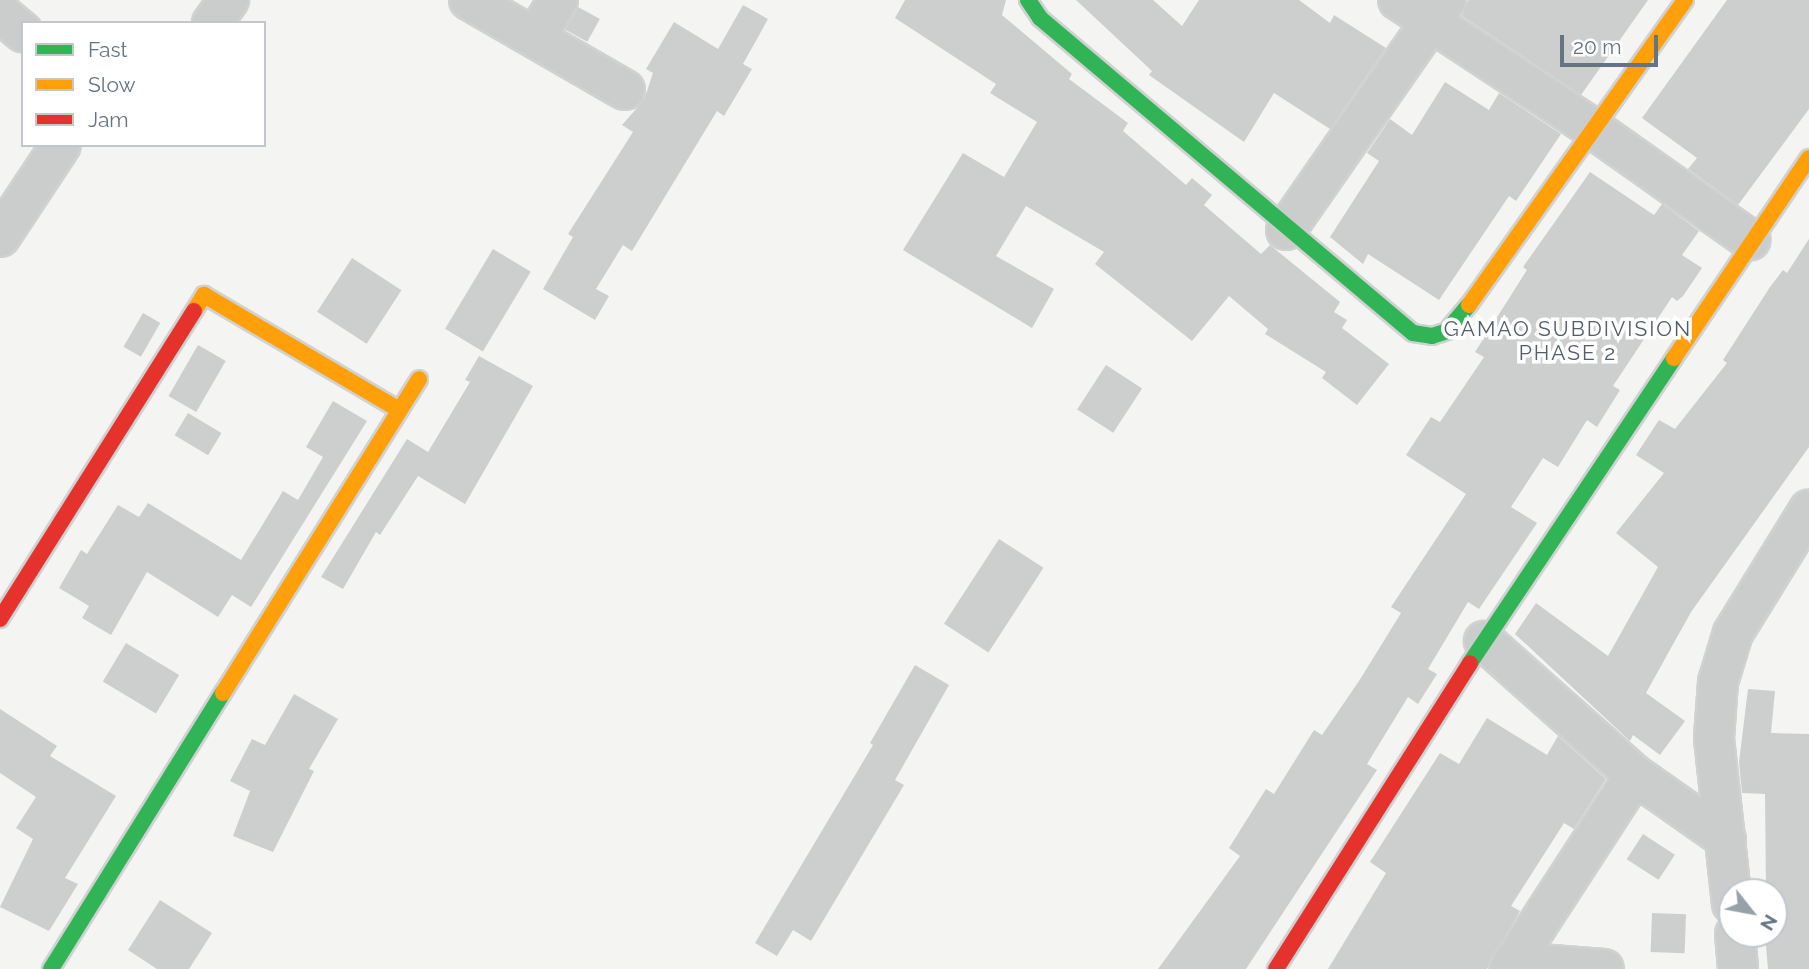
<!DOCTYPE html>
<style>
body{margin:0}
#map{position:relative;width:1809px;height:969px;overflow:hidden;background:#f4f4f2;font-family:Raleway,sans-serif}
div>[style]{position:absolute}
[style*='--x']{left:calc(var(--x)*1px);top:calc(var(--y)*1px);width:calc(var(--w)*1px);rotate:calc(var(--a)*1deg)}
.building>*{inset:0;background:#cdcece;transform-origin:0 0}
.roads{filter:drop-shadow(2px 0 #d0d2d2) drop-shadow(-2px 0 #d0d2d2) drop-shadow(0 2px #d0d2d2) drop-shadow(0 -2px #d0d2d2)}
.street>*{height:38px;margin:-19px;padding:0 19px;transform-origin:19px;border-radius:19px;background:#cbcdcd}
.fast>*{height:16px;margin:-8px;padding:0 8px;transform-origin:8px;border-radius:8px;background:#30b455}
.slow>*{height:16px;margin:-8px;padding:0 8px;transform-origin:8px;border-radius:8px;background:#ff9f0a}
.jam>*{height:16px;margin:-8px;padding:0 8px;transform-origin:8px;border-radius:8px;background:#e5322d}
span{translate:-50% -50%;white-space:nowrap;text-align:center;line-height:1.15;-webkit-text-stroke:7px #fff;paint-order:stroke}
.neighbourhood-label{font-size:21px;color:#525d67;letter-spacing:2px}
.legend{position:absolute;left:21px;top:21px;width:245px;height:126px;box-sizing:border-box;background:#fff;border:2px solid #c1c7cd;margin:0;padding:9px 12px;list-style:none;font-size:21px;color:#647482}
.legend li{display:flex;align-items:center;gap:14px;height:35px}
.legend b{width:35px;border:2px solid #c1c7cd}
.north{position:absolute;left:1718px;top:878px;width:70px;height:70px;box-sizing:border-box;background:#fff;border:2px solid #c1c7cd;border-radius:50%;rotate:121deg;font-size:19px;font-weight:700;line-height:28px;text-align:center;color:#647482}
.north::after{content:'';display:block;margin:auto;width:24px;height:32px;background:#96a1a9;clip-path:polygon(50% 0,100% 100%,50% 72%,0 100%)}
.scale{position:absolute;left:1560px;top:35px;width:98px;height:32px;box-sizing:border-box;border:4px solid #647482;border-top:0;padding-left:9px;font-size:21px;line-height:24px;white-space:nowrap;color:#647482;-webkit-text-stroke:5px #fff;paint-order:stroke}
</style>
<div id="map">
<div class="building">
<div style="clip-path:polygon(905px 0,1006px 0,1002px 15px,1072px 74px,1069px 79px,1128px 123px,1123px 131px,1186px 185px,1192px 178px,1212px 195px,1204px 205px,1261px 254px,1270px 245px,1340px 302px,1334px 312px,1347px 320px,1342px 328px,1389px 364px,1357px 405px,1322px 378px,1326px 372px,1265px 334px,1268px 329px,1229px 296px,1192px 341px,1095px 264px,1104px 252px,1026px 206px,996px 256px,1054px 289px,1032px 328px,903px 250px,963px 153px,1004px 177px,1037px 122px,990px 93px,996px 84px,895px 18px)"></div>
<div style="clip-path:polygon(1076px 0,1153px 0,1182px 26px,1199px 0,1299px 0,1330px 23px,1334px 15px,1386px 48px,1330px 129px,1274px 93px,1244px 142px,1149px 75px,1152px 71px)"></div>
<div style="clip-path:polygon(1468px 0,1648px 0,1581px 95px,1462px 16px)"></div>
<div style="clip-path:polygon(1727px 0,1809px 0,1809px 109px,1738px 205px,1688px 169px,1697px 158px,1642px 118px)"></div>
<div style="clip-path:polygon(743px 5px,768px 19px,743px 64px,752px 69px,724px 116px,717px 111px,632px 251px,623px 245px,596px 289px,609px 296px,595px 320px,543px 289px,573px 237px,568px 234px,633px 132px,622px 125px,644px 100px,653px 73px,646px 69px,674px 22px,718px 49px)"></div>
<div style="left:578px;top:7px;width:25px;height:26px;rotate:29deg"></div>
<div style="clip-path:polygon(1445px 82px,1489px 110px,1499px 93px,1561px 134px,1516px 201px,1509px 196px,1439px 300px,1368px 254px,1363px 264px,1330px 237px,1379px 161px,1367px 153px,1390px 119px,1412px 135px)"></div>
<div style="clip-path:polygon(1590px 172px,1654px 215px,1662px 204px,1699px 231px,1682px 255px,1702px 268px,1683px 296px,1677px 301px,1672px 297px,1613px 386px,1620px 390px,1597px 427px,1587px 420px,1558px 467px,1543px 458px,1511px 507px,1537px 523px,1479px 609px,1468px 602px,1428px 669px,1437px 674px,1418px 704px,1408px 697px,1367px 764px,1377px 770px,1246px 969px,1158px 969px,1240px 856px,1229px 848px,1266px 789px,1274px 794px,1314px 730px,1322px 735px,1359px 681px,1401px 613px,1391px 607px,1466px 494px,1406px 455px,1431px 417px,1440px 422px,1484px 357px,1475px 352px,1527px 270px,1523px 267px)"></div>
<div style="clip-path:polygon(1809px 239px,1809px 447px,1691px 612px,1646px 693px,1685px 721px,1660px 755px,1633px 735px,1630px 741px,1515px 634px,1536px 603px,1608px 656px,1658px 567px,1616px 533px,1664px 473px,1636px 455px,1659px 420px,1675px 429px,1727px 363px,1723px 360px,1770px 287px,1783px 270px,1787px 273px)"></div>
<div style="left:493px;top:249px;width:44px;height:93px;rotate:31deg"></div>
<div style="left:352px;top:258px;width:59px;height:64px;rotate:33deg"></div>
<div style="left:143px;top:313px;width:20px;height:39px;rotate:30deg"></div>
<div style="left:198px;top:345px;width:32px;height:59px;rotate:30deg"></div>
<div style="clip-path:polygon(479px 356px,533px 386px,465px 504px,418px 476px,380px 535px,376px 532px,343px 589px,321px 577px,407px 439px,428px 452px,470px 382px,465px 380px)"></div>
<div style="left:1106px;top:365px;width:43px;height:53px;rotate:33deg"></div>
<div style="clip-path:polygon(333px 401px,367px 421px,251px 607px,232px 595px,218px 617px,147px 572px,111px 635px,82px 618px,89px 606px,59px 588px,81px 550px,87px 554px,118px 505px,139px 517px,148px 503px,241px 560px,283px 491px,298px 500px,323px 457px,306px 447px)"></div>
<div style="left:188px;top:413px;width:39px;height:26px;rotate:31deg"></div>
<div style="left:999px;top:539px;width:53px;height:101px;rotate:33deg"></div>
<div style="left:126px;top:643px;width:62px;height:45px;rotate:31deg"></div>
<div style="clip-path:polygon(915px 665px,949px 685px,895px 780px,904px 785px,811px 941px,793px 930px,777px 956px,755px 943px,873px 745px,870px 743px)"></div>
<div style="clip-path:polygon(1748px 689px,1775px 691px,1771px 733px,1809px 734px,1809px 969px,1768px 969px,1765px 934px,1774px 934px,1774px 892px,1766px 892px,1765px 794px,1742px 793px,1739px 762px)"></div>
<div style="clip-path:polygon(294px 694px,338px 719px,309px 769px,314px 771px,273px 852px,233px 836px,250px 791px,230px 781px,252px 739px,265px 745px)"></div>
<div style="clip-path:polygon(0 709px,57px 746px,50px 756px,116px 796px,65px 878px,78px 884px,49px 931px,0 907px,33px 839px,16px 828px,36px 797px,0 773px)"></div>
<div style="clip-path:polygon(1487px 718px,1547px 755px,1558px 736px,1606px 779px,1574px 829px,1564px 823px,1511px 906px,1520px 911px,1487px 969px,1328px 969px,1386px 873px,1370px 862px,1440px 753px,1459px 764px)"></div>
<div style="left:1643px;top:834px;width:38px;height:30px;rotate:33deg"></div>
<div style="clip-path:polygon(160px 900px,212px 933px,189px 969px,157px 969px,128px 950px)"></div>
<div style="left:1652px;top:913px;width:34px;height:39px;rotate:2deg"></div>
</div>
<div class="roads">
<div class="street">
<div style="--x:469;--y:0;--w:180;--a:30"></div>
<div style="--x:1398;--y:0;--w:232;--a:33.4"></div>
<div style="--x:1592;--y:128;--w:194;--a:35.3"></div>
<div style="--x:0;--y:13;--w:30;--a:40"></div>
<div style="--x:212;--y:23;--w:29;--a:-54"></div>
<div style="--x:536;--y:37;--w:43;--a:-59.3"></div>
<div style="--x:1286;--y:230;--w:280;--a:-55.2"></div>
<div style="--x:0;--y:237;--w:110;--a:-56.5"></div>
<div style="--x:1484;--y:641;--w:202;--a:41.6"></div>
<div style="--x:1635;--y:775;--w:111;--a:35.1"></div>
<div style="--x:1732;--y:904;--w:167;--a:-96.2"></div>
<div style="--x:1714;--y:738;--w:56;--a:-85.9"></div>
<div style="--x:1718;--y:682;--w:51;--a:-73"></div>
<div style="--x:1733;--y:633;--w:145;--a:-58.3"></div>
<div style="--x:1735;--y:934;--w:35;--a:85"></div>
<div style="--x:1513;--y:962;--w:91;--a:4.4"></div>
<div style="--x:1509;--y:969;--w:231;--a:-57"></div>
</div>
<div class="fast">
<div style="--x:1028;--y:0;--w:22;--a:56"></div>
<div style="--x:1040;--y:18;--w:488;--a:40.2"></div>
<div style="--x:1413;--y:333;--w:19;--a:9"></div>
<div style="--x:1432;--y:336;--w:16;--a:-18"></div>
<div style="--x:1447;--y:331;--w:34;--a:-50"></div>
<div style="--x:1470;--y:663;--w:367;--a:-56.2"></div>
<div style="--x:51;--y:969;--w:325;--a:-58.1"></div>
</div>
<div class="slow">
<div style="--x:1469;--y:305;--w:374;--a:-54.7"></div>
<div style="--x:194;--y:311;--w:19;--a:-58"></div>
<div style="--x:204;--y:295;--w:226;--a:30.5"></div>
<div style="--x:1674;--y:358;--w:241;--a:-56"></div>
<div style="--x:223;--y:693;--w:370;--a:-58"></div>
</div>
<div class="jam">
<div style="--x:0;--y:619;--w:364;--a:-57.8"></div>
<div style="--x:1276;--y:969;--w:362;--a:-57.6"></div>
</div>
</div>
<div class="neighbourhood-label">
<span style="left:1568px;top:341px">GAMAO SUBDIVISION<br>PHASE 2</span>
</div>
<ul class="legend">
<li><b style="height:9px;background:#30b455"></b>Fast</li>
<li><b style="height:9px;background:#ff9f0a"></b>Slow</li>
<li><b style="height:9px;background:#e5322d"></b>Jam</li>
</ul>
<div class="north">N</div>
<div class="scale">20 m</div>
</div>
